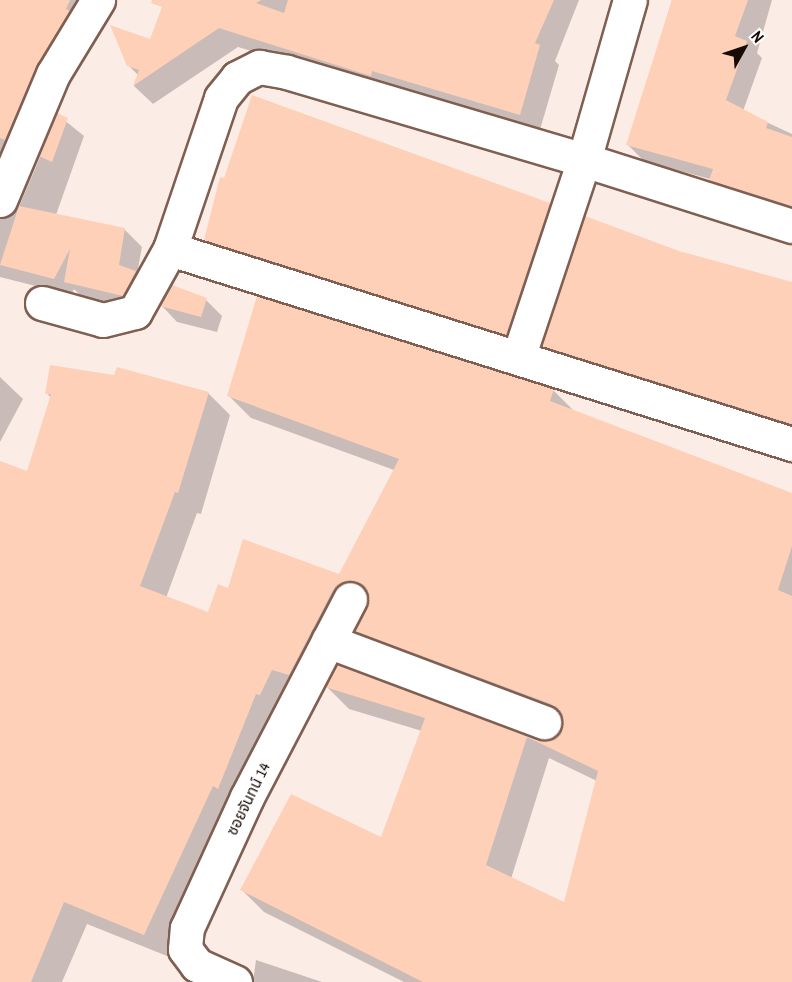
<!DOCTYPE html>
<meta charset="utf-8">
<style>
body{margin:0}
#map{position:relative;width:792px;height:982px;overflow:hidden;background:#fcece6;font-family:"Archivo Narrow","Noto Sans Thai",sans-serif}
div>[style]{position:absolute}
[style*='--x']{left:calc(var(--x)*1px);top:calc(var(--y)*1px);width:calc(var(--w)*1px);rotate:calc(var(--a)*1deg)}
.shadow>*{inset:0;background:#0003}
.building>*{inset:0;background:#fed0b8}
.roads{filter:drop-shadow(2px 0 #7f5f51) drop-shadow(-2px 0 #7f5f51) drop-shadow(0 2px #7f5f51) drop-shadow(0 -2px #7f5f51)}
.minor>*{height:33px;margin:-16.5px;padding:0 16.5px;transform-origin:16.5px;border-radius:16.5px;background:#fff}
span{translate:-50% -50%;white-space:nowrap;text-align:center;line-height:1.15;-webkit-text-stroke:5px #fff;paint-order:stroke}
.street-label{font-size:15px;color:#170b06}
.north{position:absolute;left:714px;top:18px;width:60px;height:60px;-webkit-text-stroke:4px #fff;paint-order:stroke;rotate:50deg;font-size:16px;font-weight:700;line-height:24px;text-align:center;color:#170b06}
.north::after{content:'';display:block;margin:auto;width:21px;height:27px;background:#170b06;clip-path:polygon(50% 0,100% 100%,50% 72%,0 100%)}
</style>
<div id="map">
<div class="shadow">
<div style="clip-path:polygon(0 0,99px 0,0 208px)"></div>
<div style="clip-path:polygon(166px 0,579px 0,555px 61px,559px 65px,539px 133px,390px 94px,238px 47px,153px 104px,134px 86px,138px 75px,128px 65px,151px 41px)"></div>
<div style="clip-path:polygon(672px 0,772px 0,757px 53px,762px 58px,743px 111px,792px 134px,792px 216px,727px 196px,710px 179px,644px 161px,628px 145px)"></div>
<div style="clip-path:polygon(58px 115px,84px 136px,56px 215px,125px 230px,142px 247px,137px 274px,152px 289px,138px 312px,83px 298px,74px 289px,71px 295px,0 277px,0 219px,18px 209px)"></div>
<div style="clip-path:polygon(549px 204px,565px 220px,522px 350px,222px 256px,206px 240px)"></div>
<div style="clip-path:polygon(679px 252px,792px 288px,792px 439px,566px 368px,544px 346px)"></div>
<div style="clip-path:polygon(206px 300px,222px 316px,217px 332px,177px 322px,162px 306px)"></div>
<div style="clip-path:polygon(0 377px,23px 399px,0 442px)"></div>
<div style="clip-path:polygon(evenodd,553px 390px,575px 412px,792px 494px,792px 982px,404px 982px,264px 912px,242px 890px,382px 839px,422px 731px,349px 709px,327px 687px,338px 666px,537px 741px,557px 737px,563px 722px,379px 653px,356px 631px,368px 605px,362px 605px,235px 808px,167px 956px,87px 924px,62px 982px,0 982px,0 462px,28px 473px,51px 398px,47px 393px,208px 393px,230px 415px,201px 514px,197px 513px,166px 598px,209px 614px,229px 590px,340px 576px,394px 470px,251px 418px,228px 395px,553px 390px,549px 758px,597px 781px,565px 904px,511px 879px,549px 758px)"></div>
<div style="clip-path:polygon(256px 960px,322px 982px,253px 982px)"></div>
</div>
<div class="building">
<div style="clip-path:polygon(0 0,70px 0,66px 9px,70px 11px,36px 67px,5px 140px,0 138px)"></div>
<div style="clip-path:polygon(152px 0,261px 0,256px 3px,284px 13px,288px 0,554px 0,535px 43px,540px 45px,520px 115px,372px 71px,371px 76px,219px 28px,133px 86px,139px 70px,127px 66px,110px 25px,150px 39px,162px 7px,151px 3px)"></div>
<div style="clip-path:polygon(672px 0,748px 0,735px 36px,747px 41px,726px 100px,768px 122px,766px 128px,792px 137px,792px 206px,709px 180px,713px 169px,626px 145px)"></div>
<div style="clip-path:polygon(252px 95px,550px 203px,506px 335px,204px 240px,220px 177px,224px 178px)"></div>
<div style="clip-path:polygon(57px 113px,68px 118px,52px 162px,39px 156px)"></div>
<div style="clip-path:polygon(19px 206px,125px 228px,119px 265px,136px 271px,123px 296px,64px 282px,70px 249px,54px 279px,0 265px)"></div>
<div style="clip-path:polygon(585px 216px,679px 251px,792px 282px,792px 424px,542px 346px)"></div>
<div style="clip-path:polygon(172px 285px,207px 298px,201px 317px,160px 306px)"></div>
<div style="clip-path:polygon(evenodd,257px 296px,554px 389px,550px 401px,792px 493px,792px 546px,778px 590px,792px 596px,792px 982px,423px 982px,240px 890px,291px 794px,381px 837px,425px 718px,325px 687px,337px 664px,537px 740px,555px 737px,562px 728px,559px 711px,551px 704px,355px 631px,369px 598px,365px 588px,350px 580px,333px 590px,289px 675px,272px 670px,260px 695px,256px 694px,218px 789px,213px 786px,144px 935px,64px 902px,31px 982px,0 982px,0 461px,27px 471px,51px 394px,45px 394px,50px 365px,114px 375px,117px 367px,209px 392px,178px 493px,175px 492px,140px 586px,208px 612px,218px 584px,228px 588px,243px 539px,339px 574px,399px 459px,227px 396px,257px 296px,527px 737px,598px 771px,564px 902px,486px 865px,527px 737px)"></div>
</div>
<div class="roads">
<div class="minor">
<div style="--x:0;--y:200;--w:137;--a:-67.2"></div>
<div style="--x:53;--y:74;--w:87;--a:-58.7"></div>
<div style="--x:170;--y:249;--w:652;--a:17.41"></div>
<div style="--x:42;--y:303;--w:63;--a:15.6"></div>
<div style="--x:103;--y:320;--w:33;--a:-14"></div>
<div style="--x:135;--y:312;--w:72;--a:-60.9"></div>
<div style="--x:170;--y:249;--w:159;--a:-71.3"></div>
<div style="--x:221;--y:98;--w:26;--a:-51"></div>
<div style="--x:237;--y:78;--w:25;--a:-27"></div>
<div style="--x:259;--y:67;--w:28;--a:10"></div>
<div style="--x:287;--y:72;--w:310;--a:16.5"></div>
<div style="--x:584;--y:160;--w:218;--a:17.6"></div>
<div style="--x:519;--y:355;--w:206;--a:-71.6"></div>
<div style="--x:584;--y:160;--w:166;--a:-74"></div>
<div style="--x:328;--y:641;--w:231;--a:20.6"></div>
<div style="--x:235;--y:982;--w:42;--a:-155.9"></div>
<div style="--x:197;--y:965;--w:20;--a:-127"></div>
<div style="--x:185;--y:949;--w:21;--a:-85"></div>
<div style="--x:187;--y:928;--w:144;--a:-65.4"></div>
<div style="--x:247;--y:797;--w:223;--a:-62.5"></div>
</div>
</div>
<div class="street-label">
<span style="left:248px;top:799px;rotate:-64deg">ซอยจันทน์ 14</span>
</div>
<div class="north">N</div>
</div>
